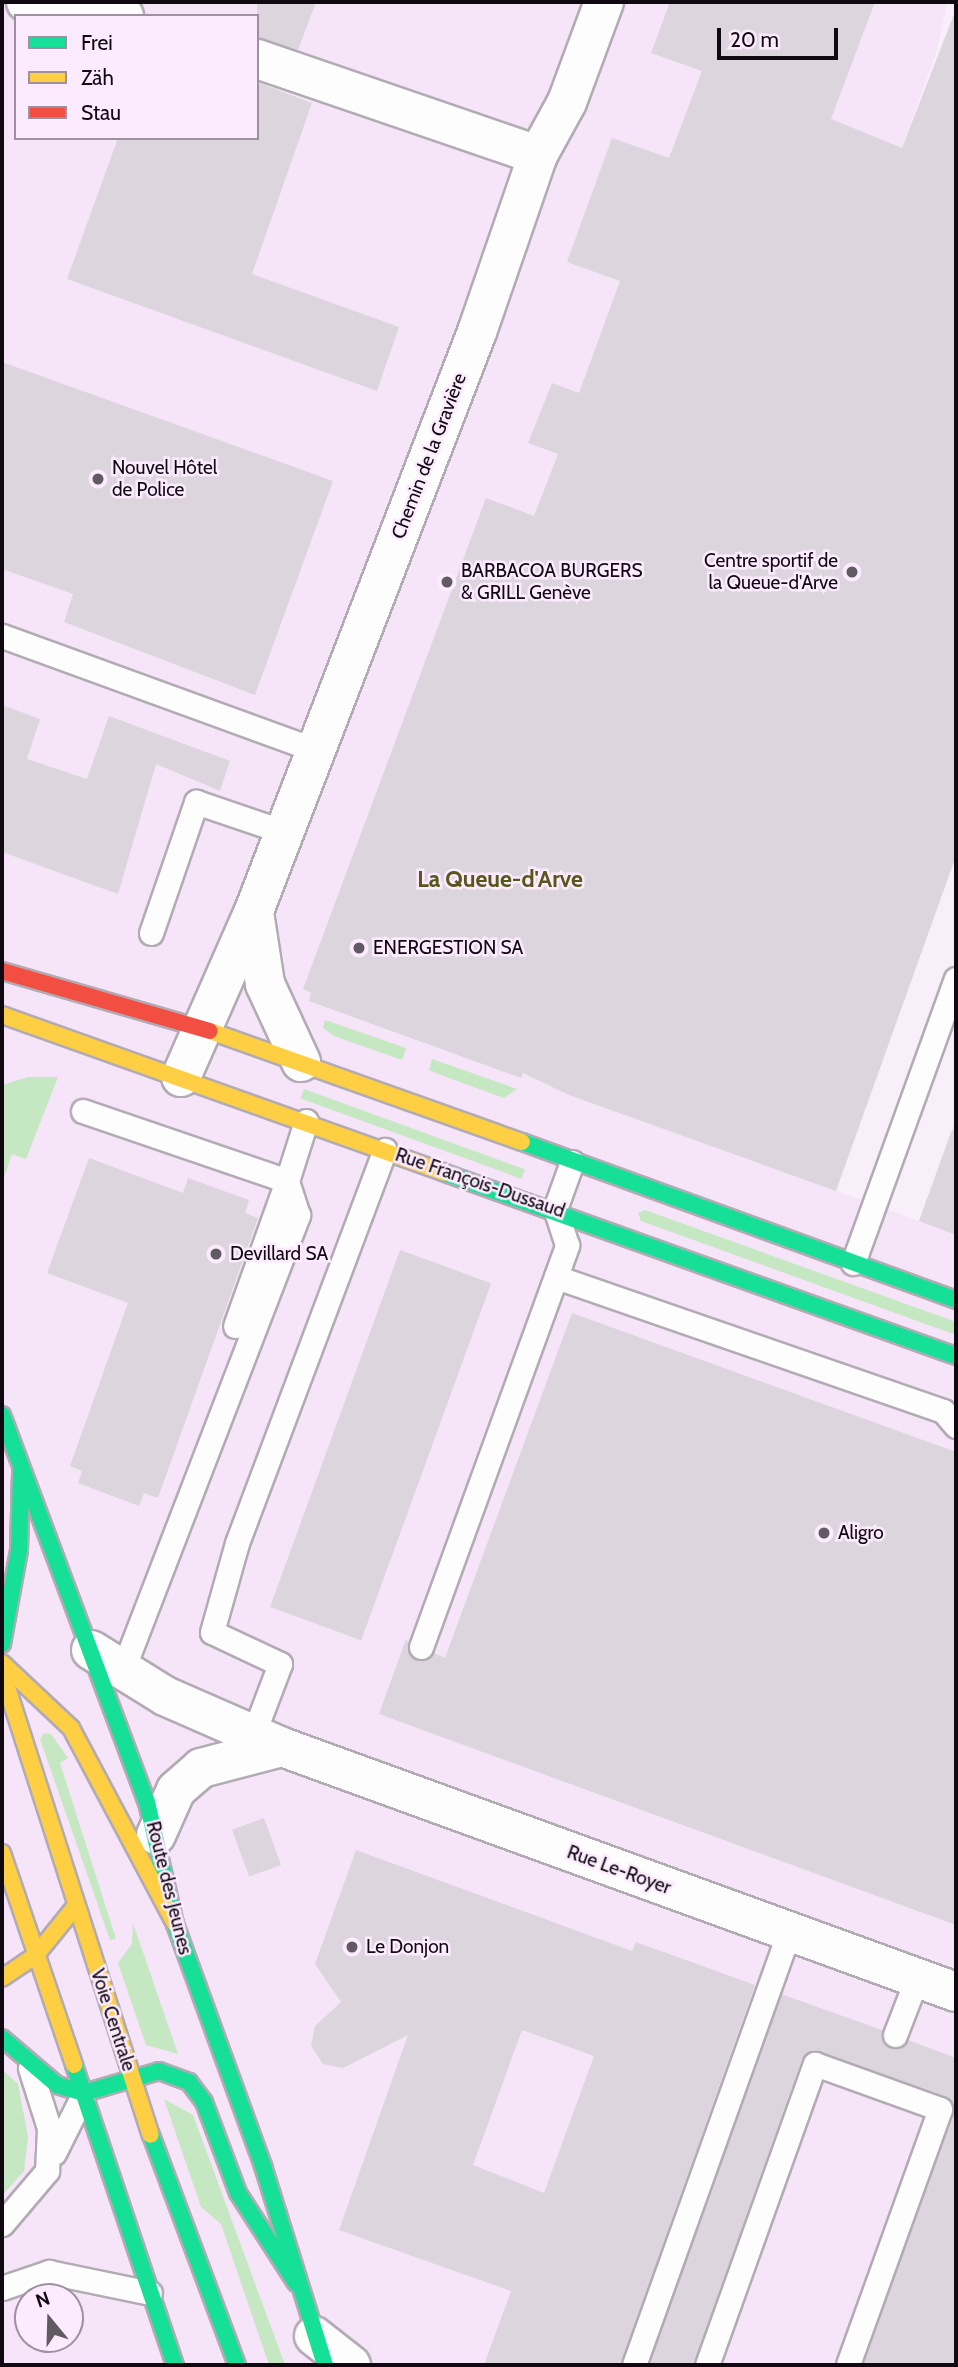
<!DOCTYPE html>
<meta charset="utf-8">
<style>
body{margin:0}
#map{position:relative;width:958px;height:2367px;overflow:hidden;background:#f8effa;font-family:Cabin,sans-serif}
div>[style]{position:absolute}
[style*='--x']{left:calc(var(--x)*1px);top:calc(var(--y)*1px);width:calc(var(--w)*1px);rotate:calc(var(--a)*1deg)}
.built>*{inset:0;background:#f6e4f9}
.green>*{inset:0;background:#c5e7c2;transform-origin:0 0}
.building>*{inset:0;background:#dcd5de;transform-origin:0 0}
.roads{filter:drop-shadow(2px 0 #b2abb4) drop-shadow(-2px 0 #b2abb4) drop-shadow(0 2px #b2abb4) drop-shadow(0 -2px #b2abb4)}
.lane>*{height:23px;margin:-11.5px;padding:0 11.5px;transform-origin:11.5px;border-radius:11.5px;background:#fefdfe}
.street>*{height:38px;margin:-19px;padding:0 19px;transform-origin:19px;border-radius:19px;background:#fefdfe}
.fast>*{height:16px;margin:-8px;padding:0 8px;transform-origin:8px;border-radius:8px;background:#16e098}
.slow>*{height:16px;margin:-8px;padding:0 8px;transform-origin:8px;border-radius:8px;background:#ffcf43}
.jam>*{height:16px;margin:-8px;padding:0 8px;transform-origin:8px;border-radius:8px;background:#f24e42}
.dots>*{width:19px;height:19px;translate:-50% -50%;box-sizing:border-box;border:4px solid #fcebfe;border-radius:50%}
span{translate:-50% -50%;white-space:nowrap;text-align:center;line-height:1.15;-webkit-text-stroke:5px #fcebfe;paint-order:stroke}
.street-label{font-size:19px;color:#100911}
.poi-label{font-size:19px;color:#100911}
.left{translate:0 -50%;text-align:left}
.right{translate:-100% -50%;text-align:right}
.quarter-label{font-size:23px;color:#57571c;font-weight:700}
.frame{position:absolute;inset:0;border:4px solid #100911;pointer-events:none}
.legend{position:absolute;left:14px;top:14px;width:245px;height:126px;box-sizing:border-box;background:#fcebfe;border:2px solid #9e919f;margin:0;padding:9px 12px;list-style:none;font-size:21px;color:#100911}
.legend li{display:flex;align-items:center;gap:14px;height:35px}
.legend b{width:35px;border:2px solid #9e919f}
.north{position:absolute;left:14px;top:2283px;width:70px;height:70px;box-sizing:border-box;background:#fcebfe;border:2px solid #9e919f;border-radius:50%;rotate:341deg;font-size:19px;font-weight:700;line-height:28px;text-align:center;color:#100911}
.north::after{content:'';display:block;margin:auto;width:24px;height:32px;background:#615a63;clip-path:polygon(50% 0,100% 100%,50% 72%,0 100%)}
.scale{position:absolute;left:717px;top:28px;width:121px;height:32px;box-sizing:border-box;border:4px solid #100911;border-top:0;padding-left:9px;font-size:21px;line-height:24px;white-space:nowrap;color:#100911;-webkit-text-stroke:5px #fcebfe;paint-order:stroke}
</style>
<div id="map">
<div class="built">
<div style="clip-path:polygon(evenodd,2px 2px,948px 2px,936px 53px,560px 1090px,919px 1221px,956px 1118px,956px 2365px,2px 2365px,2px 2196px,24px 2171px,2px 2069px,2px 2px,16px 16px,257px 16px,257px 138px,16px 138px,16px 16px,2px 2px,28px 2297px,70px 2297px,70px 2339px,28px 2339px,28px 2297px)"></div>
</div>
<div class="green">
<div style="clip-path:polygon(325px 1020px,406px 1048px,402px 1060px,334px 1036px,323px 1028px)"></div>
<div style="clip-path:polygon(432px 1059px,517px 1089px,504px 1098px,446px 1077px,429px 1070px)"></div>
<div style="clip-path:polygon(28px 1077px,58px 1077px,26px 1159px,12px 1154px,2px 1183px,2px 1085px)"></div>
<div style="left:304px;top:1089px;width:235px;height:10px;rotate:20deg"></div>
<div style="clip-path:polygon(645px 1210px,956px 1322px,956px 1335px,641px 1221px,638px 1213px)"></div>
<div style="clip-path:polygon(44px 1733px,51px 1734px,68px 1758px,60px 1763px,116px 1939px,110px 1940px,40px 1739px)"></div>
<div style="clip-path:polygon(133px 1923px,178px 2054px,146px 2045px,118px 1963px,132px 1944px)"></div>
<div style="clip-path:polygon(2px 2069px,18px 2084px,28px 2137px,24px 2171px,2px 2196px)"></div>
<div style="clip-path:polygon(164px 2099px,193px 2115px,285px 2365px,269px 2365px,221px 2224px,201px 2207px)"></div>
</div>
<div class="building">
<div style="clip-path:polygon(257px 2px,316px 2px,298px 50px,257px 38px)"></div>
<div style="clip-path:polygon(670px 2px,875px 2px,831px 119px,902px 148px,956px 9px,956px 856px,836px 1191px,569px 1095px,523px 1073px,521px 1078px,309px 1001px,311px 993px,303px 989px,486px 498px,534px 516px,558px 454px,528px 443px,552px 383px,579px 393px,620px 281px,567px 262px,612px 138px,669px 158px,702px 71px,651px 53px)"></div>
<div style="clip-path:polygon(257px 82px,312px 103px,252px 274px,399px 327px,377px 391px,67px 279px,118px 138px,257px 138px)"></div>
<div style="clip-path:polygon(2px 362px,333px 481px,255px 695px,64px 622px,73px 594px,2px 569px)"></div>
<div style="clip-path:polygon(2px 705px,40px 719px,27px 759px,87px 779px,109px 716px,230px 761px,220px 791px,156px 764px,118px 894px,2px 852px)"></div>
<div style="clip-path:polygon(952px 1130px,956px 1131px,956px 1235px,919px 1221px)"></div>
<div style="clip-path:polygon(89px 1158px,183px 1193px,188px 1178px,249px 1200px,245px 1213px,258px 1218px,158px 1498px,144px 1493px,139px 1506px,78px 1483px,82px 1471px,70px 1466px,128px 1303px,47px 1273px)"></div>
<div style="left:400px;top:1250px;width:97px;height:380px;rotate:20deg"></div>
<div style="clip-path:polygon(572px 1313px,956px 1452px,956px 1925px,379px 1714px,406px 1639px,416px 1660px,434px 1653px,445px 1658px)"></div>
<div style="left:264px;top:1818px;width:50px;height:34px;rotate:70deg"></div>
<div style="clip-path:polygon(evenodd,356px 1850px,632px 1951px,636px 1942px,755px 1985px,620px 2365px,484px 2365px,511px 2291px,339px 2230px,408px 2035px,343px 2068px,323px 2064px,311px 2046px,315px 2026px,341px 2002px,315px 1964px,356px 1850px,522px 2030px,594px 2056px,544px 2193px,473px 2165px,522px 2030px)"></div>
<div style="clip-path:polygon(781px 1994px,882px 2030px,891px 2048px,908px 2040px,956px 2058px,956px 2365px,863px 2365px,954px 2106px,945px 2096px,813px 2050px,802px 2059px,693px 2365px,649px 2365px)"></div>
</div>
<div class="roads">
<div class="lane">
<div style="--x:2;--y:636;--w:334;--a:20"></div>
<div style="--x:151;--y:933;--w:139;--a:-71"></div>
<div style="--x:196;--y:802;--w:93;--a:18.8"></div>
<div style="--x:83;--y:1111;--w:216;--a:18.9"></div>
<div style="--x:287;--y:1181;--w:154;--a:109.7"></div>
<div style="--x:853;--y:1263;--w:302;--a:-70.1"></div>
<div style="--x:556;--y:1277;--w:410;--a:19.1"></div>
<div style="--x:943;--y:1411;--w:20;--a:49"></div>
<div style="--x:421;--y:1647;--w:428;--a:-70"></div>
<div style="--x:567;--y:1245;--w:38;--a:-108"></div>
<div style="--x:555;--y:1209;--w:50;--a:-70.1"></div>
<div style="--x:123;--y:1669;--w:487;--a:-68.9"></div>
<div style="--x:298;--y:1215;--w:36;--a:-108"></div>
<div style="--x:287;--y:1181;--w:63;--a:-72.4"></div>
<div style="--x:253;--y:1735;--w:76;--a:-69.2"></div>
<div style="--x:280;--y:1664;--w:75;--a:-154.8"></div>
<div style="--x:212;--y:1632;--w:92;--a:-74.3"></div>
<div style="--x:237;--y:1543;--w:420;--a:-69.4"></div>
<div style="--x:895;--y:2035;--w:61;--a:-68.9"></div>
<div style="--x:54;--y:2153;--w:67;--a:-63.4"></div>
<div style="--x:2;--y:2224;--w:70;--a:-49.7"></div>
<div style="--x:47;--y:2171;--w:43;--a:-87.3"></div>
<div style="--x:49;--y:2128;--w:63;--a:-107.6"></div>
<div style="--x:2;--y:2288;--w:50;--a:-18.8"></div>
<div style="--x:49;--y:2272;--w:103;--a:11.7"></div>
<div style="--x:634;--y:2365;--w:461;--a:-70.3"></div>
<div style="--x:707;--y:2365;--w:320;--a:-70.3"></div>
<div style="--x:815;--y:2064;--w:133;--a:19.8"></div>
<div style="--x:940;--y:2109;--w:272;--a:109.8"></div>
</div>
<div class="street">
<div style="--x:26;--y:2;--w:99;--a:8.1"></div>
<div style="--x:257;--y:59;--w:297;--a:18.9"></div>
<div style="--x:254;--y:912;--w:73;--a:81.3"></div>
<div style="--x:265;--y:984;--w:86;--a:65.2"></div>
<div style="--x:181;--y:1077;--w:181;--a:-66.3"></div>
<div style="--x:254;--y:911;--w:620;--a:-68.94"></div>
<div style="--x:477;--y:332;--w:187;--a:-71"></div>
<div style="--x:538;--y:155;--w:60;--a:-61.3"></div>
<div style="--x:567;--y:102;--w:107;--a:-69.7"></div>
<div style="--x:91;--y:1650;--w:87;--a:31.9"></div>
<div style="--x:165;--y:1696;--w:128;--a:23.6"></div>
<div style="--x:282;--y:1747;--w:717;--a:19.98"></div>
<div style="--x:156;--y:1835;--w:49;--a:-66"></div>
<div style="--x:176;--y:1790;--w:33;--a:-41"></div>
<div style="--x:201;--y:1768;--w:84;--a:-14.5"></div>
<div style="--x:314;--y:2336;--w:47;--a:38.1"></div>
</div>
<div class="fast">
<div style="--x:522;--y:1142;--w:462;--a:20"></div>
<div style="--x:445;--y:1173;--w:543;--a:19.7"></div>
<div style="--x:2;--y:1415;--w:413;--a:69.5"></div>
<div style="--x:147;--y:1802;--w:125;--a:77.1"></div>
<div style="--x:175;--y:1924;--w:258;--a:70"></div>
<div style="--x:263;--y:2166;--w:208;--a:72.7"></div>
<div style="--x:2;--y:1644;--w:96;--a:-79.7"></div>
<div style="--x:19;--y:1550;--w:78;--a:-88.5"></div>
<div style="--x:2;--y:2038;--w:72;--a:40.5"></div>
<div style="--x:57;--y:2085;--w:28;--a:17"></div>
<div style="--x:84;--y:2093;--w:78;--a:-16.3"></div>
<div style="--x:159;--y:2071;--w:32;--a:20"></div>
<div style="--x:189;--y:2082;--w:25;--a:53"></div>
<div style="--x:204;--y:2102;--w:97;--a:69.5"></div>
<div style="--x:238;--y:2193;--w:107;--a:57.2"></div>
<div style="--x:74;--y:2065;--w:317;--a:71.4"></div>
<div style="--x:151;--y:2135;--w:246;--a:69.5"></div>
</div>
<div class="slow">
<div style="--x:2;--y:1015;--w:470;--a:19.6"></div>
<div style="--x:210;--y:1031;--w:331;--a:19.6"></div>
<div style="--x:2;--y:1663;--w:95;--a:43.3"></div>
<div style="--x:71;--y:1728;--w:222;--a:62"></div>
<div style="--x:2;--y:1672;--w:486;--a:72.2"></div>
<div style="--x:2;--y:1853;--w:224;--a:71.2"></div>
<div style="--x:2;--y:1978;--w:41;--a:-34.1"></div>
<div style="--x:36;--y:1955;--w:60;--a:-51"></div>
</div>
<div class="jam">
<div style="--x:2;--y:971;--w:216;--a:16.1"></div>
</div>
</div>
<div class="dots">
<div style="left:98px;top:479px;background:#615a63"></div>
<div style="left:852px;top:572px;background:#615a63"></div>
<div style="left:447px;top:582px;background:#615a63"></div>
<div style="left:359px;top:948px;background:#615a63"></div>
<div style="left:216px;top:1254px;background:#615a63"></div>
<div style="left:824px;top:1533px;background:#615a63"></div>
<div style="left:352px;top:1947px;background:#615a63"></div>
</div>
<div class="street-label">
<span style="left:429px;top:456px;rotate:-69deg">Chemin de la Gravière</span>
<span style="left:480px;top:1183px;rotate:19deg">Rue François-Dussaud</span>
<span style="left:619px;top:1870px;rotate:20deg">Rue Le-Royer</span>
<span style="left:169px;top:1888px;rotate:76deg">Route des Jeunes</span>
<span style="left:113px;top:2020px;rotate:72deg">Voie Centrale</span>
</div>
<div class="poi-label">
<span class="left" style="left:112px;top:479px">Nouvel Hôtel<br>de Police</span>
<span class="right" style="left:838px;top:572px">Centre sportif de<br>la Queue-d'Arve</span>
<span class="left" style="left:461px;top:582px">BARBACOA BURGERS<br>&amp; GRILL Genève</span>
<span class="left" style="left:373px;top:948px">ENERGESTION SA</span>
<span class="left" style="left:230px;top:1254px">Devillard SA</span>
<span class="left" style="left:838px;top:1533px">Aligro</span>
<span class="left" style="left:366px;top:1947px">Le Donjon</span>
</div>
<div class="quarter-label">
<span style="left:500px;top:879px">La Queue-d'Arve</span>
</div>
<div class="frame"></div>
<ul class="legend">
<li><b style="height:9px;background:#16e098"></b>Frei</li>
<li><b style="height:9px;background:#ffcf43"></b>Zäh</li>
<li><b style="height:9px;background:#f24e42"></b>Stau</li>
</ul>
<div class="north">N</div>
<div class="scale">20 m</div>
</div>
